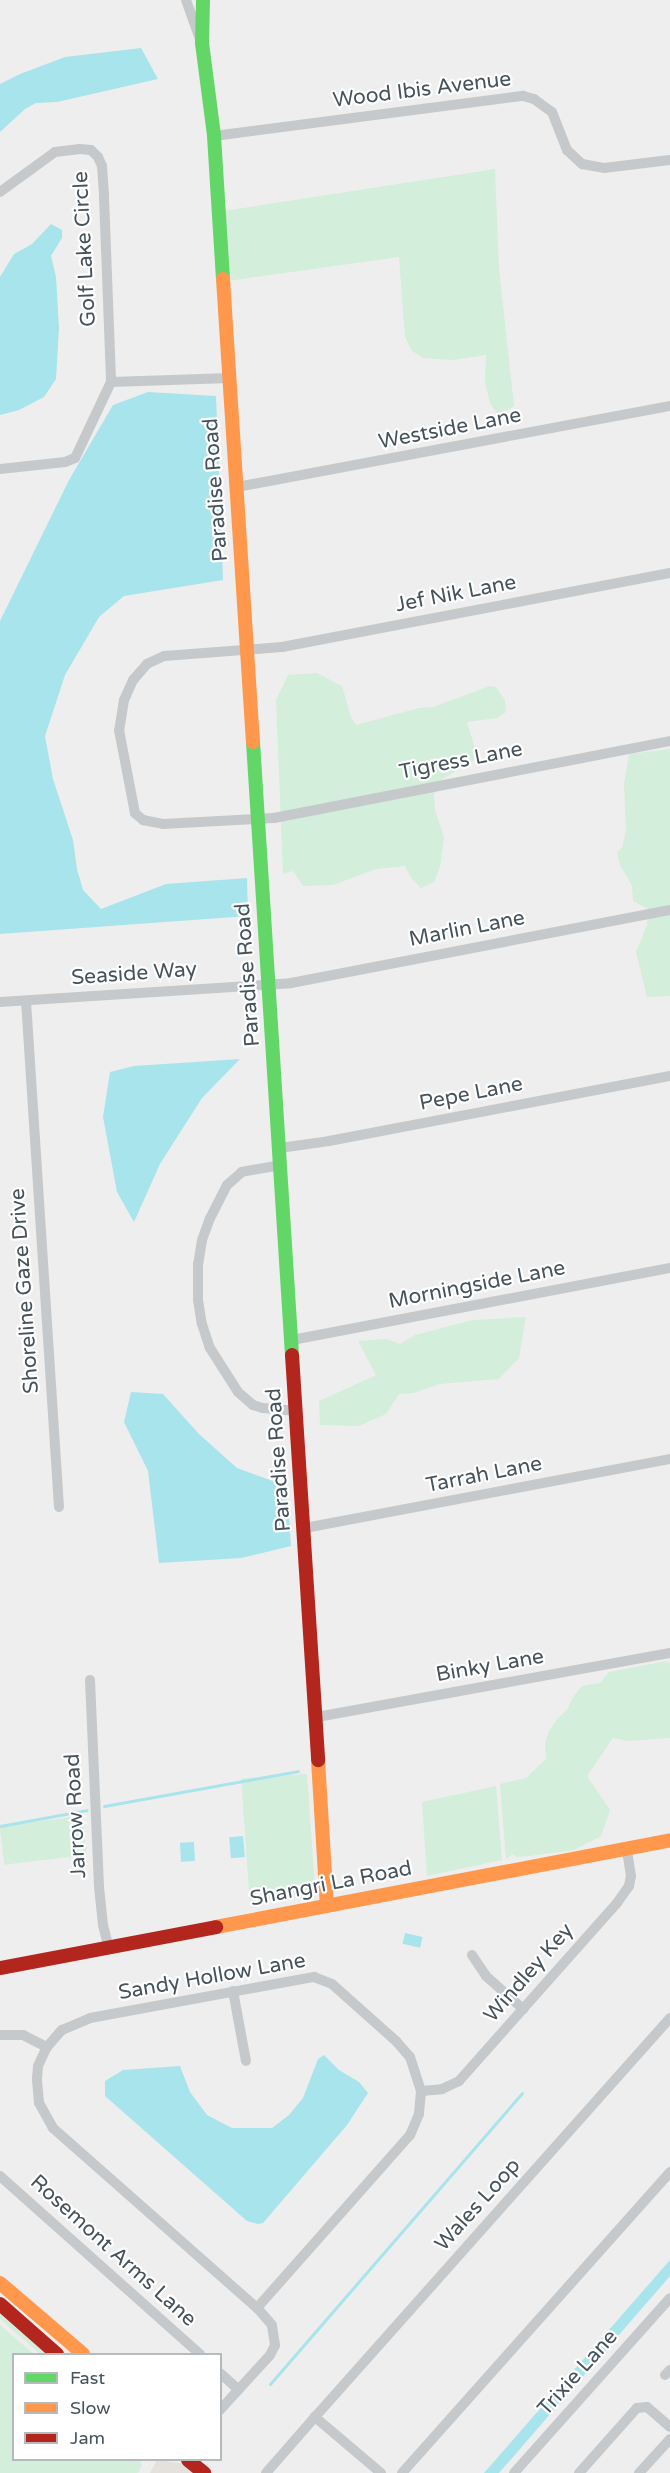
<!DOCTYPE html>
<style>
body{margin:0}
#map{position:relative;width:670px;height:2473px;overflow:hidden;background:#efeeee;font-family:"Varela Round",sans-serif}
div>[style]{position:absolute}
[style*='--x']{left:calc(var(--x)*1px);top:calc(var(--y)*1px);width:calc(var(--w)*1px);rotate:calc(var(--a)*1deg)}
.commercial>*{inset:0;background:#e4e1dc}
.green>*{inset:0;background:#d3eeda;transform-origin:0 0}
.water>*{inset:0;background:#a8e4eb;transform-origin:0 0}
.stream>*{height:3px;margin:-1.5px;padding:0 1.5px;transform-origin:1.5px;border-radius:1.5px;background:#a8e4eb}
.street>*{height:10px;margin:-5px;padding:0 5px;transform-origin:5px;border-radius:5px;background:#c6c9cb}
.fast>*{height:14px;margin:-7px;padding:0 7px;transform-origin:7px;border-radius:7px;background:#63d668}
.slow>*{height:14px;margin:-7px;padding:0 7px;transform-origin:7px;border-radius:7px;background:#ff974d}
.jam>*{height:14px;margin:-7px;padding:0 7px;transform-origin:7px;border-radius:7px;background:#b3261e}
span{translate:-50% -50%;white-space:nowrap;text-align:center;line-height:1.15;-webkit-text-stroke:4.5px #fff;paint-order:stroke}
.street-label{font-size:21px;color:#46535b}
.legend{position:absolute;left:12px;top:2353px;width:210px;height:108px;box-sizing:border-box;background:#fff;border:2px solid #b5babd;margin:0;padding:8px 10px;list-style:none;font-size:18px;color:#46535b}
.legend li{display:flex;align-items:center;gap:12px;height:30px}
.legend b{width:30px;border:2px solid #b5babd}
</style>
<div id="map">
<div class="commercial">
<div style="clip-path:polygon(157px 2460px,186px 2464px,196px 2473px,150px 2473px)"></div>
</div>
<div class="green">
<div style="clip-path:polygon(495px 169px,499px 268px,514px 406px,498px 415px,490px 403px,485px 383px,486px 355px,453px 360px,424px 358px,412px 351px,405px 337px,399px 257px,228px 281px,224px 211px)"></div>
<div style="clip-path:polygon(317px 673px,342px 686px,351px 717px,356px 725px,419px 708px,433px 707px,490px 686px,496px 687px,505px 700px,506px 712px,497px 718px,467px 722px,478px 758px,438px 782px,434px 795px,435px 810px,444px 837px,440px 867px,434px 882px,421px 888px,411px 878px,405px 866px,376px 869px,333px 885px,303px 886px,293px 871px,283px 874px,276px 700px,288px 675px)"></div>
<div style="clip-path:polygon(670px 749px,670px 996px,647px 997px,636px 952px,647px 925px,648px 909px,633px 901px,632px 886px,620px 865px,617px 852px,622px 848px,626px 831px,624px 784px,629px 754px)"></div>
<div style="clip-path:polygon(526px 1317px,519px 1358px,499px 1379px,440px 1384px,413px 1393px,399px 1394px,386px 1414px,359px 1426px,320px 1425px,319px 1401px,376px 1375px,358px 1341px,387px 1339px,400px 1344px,415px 1335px,473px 1320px)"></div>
<div style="clip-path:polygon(667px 1661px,670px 1664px,670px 1738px,628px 1741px,613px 1738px,587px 1776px,610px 1810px,601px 1836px,574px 1850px,530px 1856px,516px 1857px,513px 1854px,506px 1859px,500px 1784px,526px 1778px,546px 1759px,545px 1744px,549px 1731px,557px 1719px,567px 1710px,573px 1697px,582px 1686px,600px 1683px,609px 1672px)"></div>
<div style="left:307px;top:1774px;width:123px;height:66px;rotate:86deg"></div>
<div style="clip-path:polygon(496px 1786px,502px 1860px,427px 1876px,422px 1802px)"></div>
<div style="left:82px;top:1816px;width:39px;height:83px;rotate:83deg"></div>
<div style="clip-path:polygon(0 2310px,50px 2354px,40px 2354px,0 2319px)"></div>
<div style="clip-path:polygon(0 2325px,34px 2354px,14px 2354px,14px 2460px,139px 2460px,142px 2465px,138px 2473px,0 2473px)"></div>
</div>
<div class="water">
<div style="clip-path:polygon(141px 48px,158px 79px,57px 102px,36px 103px,25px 109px,0 132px,0 84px,20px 74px,65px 57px)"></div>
<div style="clip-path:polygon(51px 224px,62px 230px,62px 238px,51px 256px,56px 277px,59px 328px,56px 379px,44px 397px,19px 410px,0 415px,0 277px,14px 254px,32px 244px)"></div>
<div style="clip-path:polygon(148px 392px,216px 396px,223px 580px,124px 596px,99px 617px,65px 675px,45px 736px,53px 779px,73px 840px,77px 869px,83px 890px,101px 909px,166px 884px,247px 878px,248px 916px,0 934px,0 621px,69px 480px,113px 405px)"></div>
<div style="clip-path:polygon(240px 1059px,202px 1098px,160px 1164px,134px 1222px,117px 1192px,103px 1117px,110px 1072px,134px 1066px)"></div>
<div style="clip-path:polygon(131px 1392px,163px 1394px,199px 1434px,237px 1468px,281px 1484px,288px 1502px,291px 1546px,241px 1558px,159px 1563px,148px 1471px,124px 1422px)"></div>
<div style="left:243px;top:1836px;width:21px;height:14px;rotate:85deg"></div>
<div style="left:194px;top:1842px;width:19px;height:14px;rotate:87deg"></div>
<div style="left:405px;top:1933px;width:18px;height:11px;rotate:13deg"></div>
<div style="clip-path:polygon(324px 2055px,339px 2070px,359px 2082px,368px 2093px,347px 2125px,263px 2223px,258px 2224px,247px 2221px,105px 2096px,105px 2081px,123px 2070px,180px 2066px,190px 2092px,207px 2115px,232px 2128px,272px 2128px,289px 2115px,303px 2098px,318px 2059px)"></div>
<div style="clip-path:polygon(670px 2260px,670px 2276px,499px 2473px,484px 2473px)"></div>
</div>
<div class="stream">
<div style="--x:104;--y:1806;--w:197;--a:-10.2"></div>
<div style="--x:0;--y:1826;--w:88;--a:-10.4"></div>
<div style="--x:270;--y:2384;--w:385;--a:-49.1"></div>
</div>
<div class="street">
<div style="--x:186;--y:0;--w:41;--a:70.3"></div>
<div style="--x:214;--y:136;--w:312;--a:-7.4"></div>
<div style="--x:523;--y:96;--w:11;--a:15"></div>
<div style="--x:534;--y:99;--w:22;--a:36"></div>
<div style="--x:552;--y:112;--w:41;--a:68.5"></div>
<div style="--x:567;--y:150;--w:21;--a:43"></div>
<div style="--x:582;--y:164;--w:22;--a:10"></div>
<div style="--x:604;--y:168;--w:66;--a:-6.9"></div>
<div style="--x:0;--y:192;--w:68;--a:-36"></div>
<div style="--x:55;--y:152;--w:25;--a:-7"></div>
<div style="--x:80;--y:149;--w:11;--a:5"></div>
<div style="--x:91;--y:150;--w:10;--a:45"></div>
<div style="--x:98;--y:157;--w:10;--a:66"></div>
<div style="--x:102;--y:166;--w:31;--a:86"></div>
<div style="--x:104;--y:197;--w:185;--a:87.8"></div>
<div style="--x:111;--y:382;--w:84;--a:115.3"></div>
<div style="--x:75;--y:458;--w:11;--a:158"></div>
<div style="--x:65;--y:462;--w:65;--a:173.9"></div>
<div style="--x:111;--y:382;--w:119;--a:-1.9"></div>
<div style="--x:237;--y:487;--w:441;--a:-10.6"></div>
<div style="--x:670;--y:573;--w:395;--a:169.2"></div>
<div style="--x:282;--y:647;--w:118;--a:175.6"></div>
<div style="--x:164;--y:656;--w:19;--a:155"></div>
<div style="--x:147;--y:664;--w:21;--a:131"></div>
<div style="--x:133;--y:680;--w:22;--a:114"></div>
<div style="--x:124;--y:700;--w:30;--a:99"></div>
<div style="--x:119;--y:730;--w:85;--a:79.1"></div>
<div style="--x:135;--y:813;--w:11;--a:41"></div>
<div style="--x:143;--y:820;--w:20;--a:11"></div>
<div style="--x:163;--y:824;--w:111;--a:-3.1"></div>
<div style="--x:274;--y:818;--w:403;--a:-11"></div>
<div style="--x:26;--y:1001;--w:507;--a:86.27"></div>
<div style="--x:0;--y:1002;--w:292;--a:-3.7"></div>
<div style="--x:291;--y:983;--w:386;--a:-10.9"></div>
<div style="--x:280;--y:1148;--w:49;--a:-8.1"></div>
<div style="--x:329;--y:1141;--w:347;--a:-10.8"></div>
<div style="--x:281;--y:1165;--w:40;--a:170"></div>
<div style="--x:242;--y:1172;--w:20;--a:139"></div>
<div style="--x:227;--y:1185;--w:37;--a:117"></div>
<div style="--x:210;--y:1218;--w:23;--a:110"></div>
<div style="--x:202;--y:1240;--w:24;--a:99"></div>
<div style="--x:198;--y:1264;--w:36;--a:90"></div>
<div style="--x:198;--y:1300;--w:24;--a:81"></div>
<div style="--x:202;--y:1324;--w:25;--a:72"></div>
<div style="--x:210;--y:1348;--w:52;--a:57.5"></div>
<div style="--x:238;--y:1392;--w:20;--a:41"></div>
<div style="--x:253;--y:1405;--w:10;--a:17"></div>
<div style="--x:263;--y:1408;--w:34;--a:5"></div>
<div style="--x:292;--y:1340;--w:385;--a:-10.8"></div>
<div style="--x:305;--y:1528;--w:371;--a:-10.7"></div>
<div style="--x:90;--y:1680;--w:207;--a:87.5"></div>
<div style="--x:99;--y:1887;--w:38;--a:84"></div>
<div style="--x:103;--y:1925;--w:25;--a:76"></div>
<div style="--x:317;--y:1717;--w:359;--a:-10.3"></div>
<div style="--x:472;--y:1955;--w:25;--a:56"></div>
<div style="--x:486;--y:1976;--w:50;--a:41.7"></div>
<div style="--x:233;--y:1991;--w:71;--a:79.5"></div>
<div style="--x:0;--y:2035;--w:23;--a:0"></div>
<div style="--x:23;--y:2035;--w:27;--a:27"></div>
<div style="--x:421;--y:2091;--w:21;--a:-5"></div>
<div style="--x:442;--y:2089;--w:19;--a:-25"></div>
<div style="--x:459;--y:2081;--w:238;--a:-48.4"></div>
<div style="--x:617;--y:1903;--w:21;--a:-55"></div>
<div style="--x:629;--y:1886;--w:10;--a:-79"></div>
<div style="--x:631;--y:1876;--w:25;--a:-99"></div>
<div style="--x:0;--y:2176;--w:268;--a:41.7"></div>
<div style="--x:220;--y:2373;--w:25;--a:42"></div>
<div style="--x:665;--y:2375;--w:7;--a:-45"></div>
<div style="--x:220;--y:2410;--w:74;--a:-47.7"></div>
<div style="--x:270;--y:2355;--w:11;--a:-63"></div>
<div style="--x:275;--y:2345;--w:20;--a:-99"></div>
<div style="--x:272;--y:2325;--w:23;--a:-131"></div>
<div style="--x:257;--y:2308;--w:272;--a:-138.6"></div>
<div style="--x:53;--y:2128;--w:29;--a:-119"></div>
<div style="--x:39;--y:2103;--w:25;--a:-95"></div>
<div style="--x:37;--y:2078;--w:12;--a:-85"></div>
<div style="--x:38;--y:2066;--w:21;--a:-65"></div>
<div style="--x:47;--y:2047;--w:23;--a:-49"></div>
<div style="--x:62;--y:2030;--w:30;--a:-23"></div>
<div style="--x:90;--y:2018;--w:228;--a:-10.4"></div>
<div style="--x:314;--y:1977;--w:19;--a:21"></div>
<div style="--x:332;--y:1984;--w:86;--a:41.7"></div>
<div style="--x:396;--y:2041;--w:21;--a:49"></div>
<div style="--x:410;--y:2057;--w:36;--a:72"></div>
<div style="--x:421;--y:2091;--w:23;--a:95"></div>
<div style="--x:419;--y:2114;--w:23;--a:113"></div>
<div style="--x:410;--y:2135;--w:231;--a:131.5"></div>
<div style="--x:266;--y:2473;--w:74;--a:-48.8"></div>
<div style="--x:381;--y:2473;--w:87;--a:-139.7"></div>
<div style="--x:315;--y:2417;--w:534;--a:-48.34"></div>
<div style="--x:402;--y:2473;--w:403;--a:-48.3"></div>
<div style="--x:514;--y:2473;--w:234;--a:-48.3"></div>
<div style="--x:579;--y:2473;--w:87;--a:-48.3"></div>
<div style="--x:637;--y:2408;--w:10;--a:-6"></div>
<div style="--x:647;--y:2407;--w:30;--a:41"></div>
<div style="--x:639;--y:2473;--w:46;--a:-47.6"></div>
</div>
<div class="fast">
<div style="--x:203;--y:0;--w:43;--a:91.3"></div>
<div style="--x:202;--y:43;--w:94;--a:82.6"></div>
<div style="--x:214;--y:136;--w:143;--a:86.4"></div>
<div style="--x:253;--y:742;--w:614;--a:86.36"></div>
</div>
<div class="slow">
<div style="--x:223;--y:279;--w:464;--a:86.3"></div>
<div style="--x:318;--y:1760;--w:146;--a:86.5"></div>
<div style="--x:216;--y:1927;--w:462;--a:-10.8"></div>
<div style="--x:0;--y:2283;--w:109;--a:40.5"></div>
</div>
<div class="jam">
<div style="--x:292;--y:1355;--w:406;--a:86.3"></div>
<div style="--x:0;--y:1968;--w:220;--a:-10.7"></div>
<div style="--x:0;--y:2304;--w:76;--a:41.3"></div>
<div style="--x:188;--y:2460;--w:21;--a:39"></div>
</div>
<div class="street-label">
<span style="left:422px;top:90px;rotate:-7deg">Wood Ibis Avenue</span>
<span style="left:85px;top:249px;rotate:-93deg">Golf Lake Circle</span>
<span style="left:450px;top:429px;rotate:-11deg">Westside Lane</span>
<span style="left:216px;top:490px;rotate:-94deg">Paradise Road</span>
<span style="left:456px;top:594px;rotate:-11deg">Jef Nik Lane</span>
<span style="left:461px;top:761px;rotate:-11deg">Tigress Lane</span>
<span style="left:467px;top:929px;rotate:-11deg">Marlin Lane</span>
<span style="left:134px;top:974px;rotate:-4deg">Seaside Way</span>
<span style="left:248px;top:975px;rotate:-94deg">Paradise Road</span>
<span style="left:471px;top:1094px;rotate:-11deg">Pepe Lane</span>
<span style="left:477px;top:1285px;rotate:-11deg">Morningside Lane</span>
<span style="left:25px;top:1291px;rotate:-94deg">Shoreline Gaze Drive</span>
<span style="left:279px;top:1460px;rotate:-94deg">Paradise Road</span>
<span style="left:484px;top:1475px;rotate:-11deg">Tarrah Lane</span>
<span style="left:490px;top:1666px;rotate:-10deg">Binky Lane</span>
<span style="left:76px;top:1816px;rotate:-93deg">Jarrow Road</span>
<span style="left:331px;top:1884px;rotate:-11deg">Shangri La Road</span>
<span style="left:529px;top:1973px;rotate:-49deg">Windley Key</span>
<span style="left:212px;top:1977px;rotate:-10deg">Sandy Hollow Lane</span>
<span style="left:478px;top:2205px;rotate:-48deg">Wales Loop</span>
<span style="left:113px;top:2251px;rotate:42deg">Rosemont Arms Lane</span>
<span style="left:578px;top:2373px;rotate:-48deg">Trixie Lane</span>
</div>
<ul class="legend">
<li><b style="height:8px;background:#63d668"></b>Fast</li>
<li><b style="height:8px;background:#ff974d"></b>Slow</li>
<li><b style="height:8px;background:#b3261e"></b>Jam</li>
</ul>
</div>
